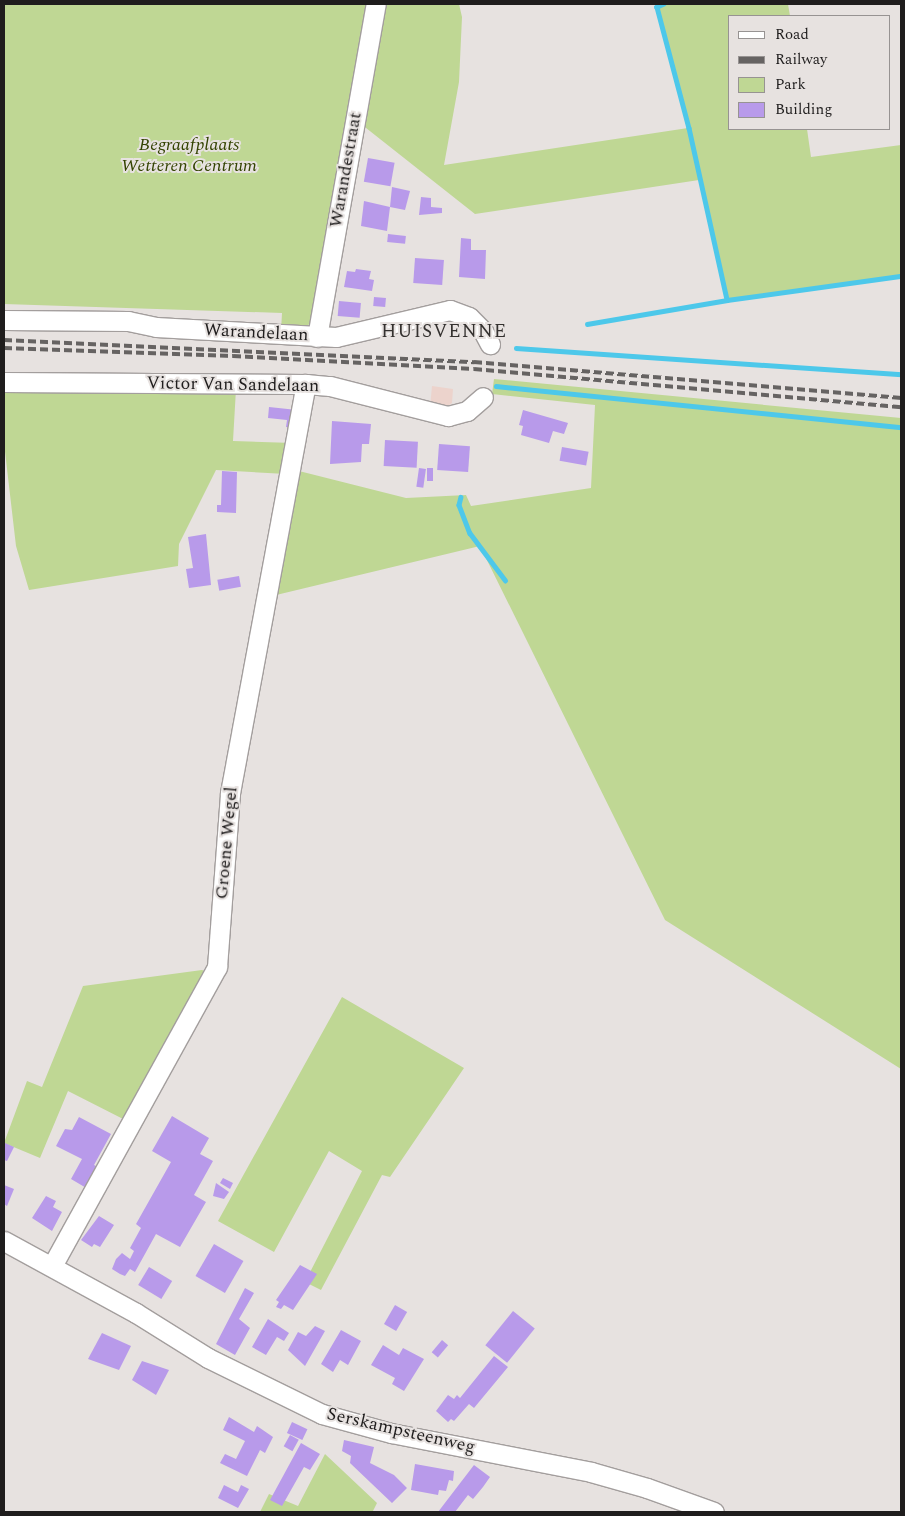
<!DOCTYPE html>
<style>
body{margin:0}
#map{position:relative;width:905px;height:1516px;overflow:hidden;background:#e7e2e0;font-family:Spectral,serif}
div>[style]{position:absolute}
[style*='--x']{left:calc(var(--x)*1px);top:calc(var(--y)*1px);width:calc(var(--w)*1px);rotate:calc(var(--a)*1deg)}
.industrial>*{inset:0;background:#ecd3cc}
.green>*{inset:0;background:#bfd794}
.stream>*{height:4.5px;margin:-2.25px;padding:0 2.25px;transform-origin:2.25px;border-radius:2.25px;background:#4dc8ea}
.building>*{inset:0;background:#b89aea;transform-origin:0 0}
.roads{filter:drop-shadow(1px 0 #a39e9d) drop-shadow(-1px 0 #a39e9d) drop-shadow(0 1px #a39e9d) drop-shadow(0 -1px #a39e9d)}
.minor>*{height:19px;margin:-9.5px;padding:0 9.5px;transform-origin:9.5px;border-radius:9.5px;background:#fff}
.rail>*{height:4px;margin-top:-2px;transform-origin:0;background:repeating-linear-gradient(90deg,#666362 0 8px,transparent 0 12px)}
span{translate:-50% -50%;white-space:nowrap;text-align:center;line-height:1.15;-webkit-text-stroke:4px #e7e2e0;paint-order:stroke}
.park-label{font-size:18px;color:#334301;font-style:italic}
.street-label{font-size:18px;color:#1f1d1d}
.neighbourhood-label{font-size:19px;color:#34312f;letter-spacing:1px}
.frame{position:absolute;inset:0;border:5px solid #1f1d1d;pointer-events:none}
.legend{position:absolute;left:728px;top:15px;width:162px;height:115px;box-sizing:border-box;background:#e7e2e0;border:1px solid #979392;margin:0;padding:6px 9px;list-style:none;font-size:15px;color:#1f1d1d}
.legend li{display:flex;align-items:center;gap:10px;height:25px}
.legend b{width:25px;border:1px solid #979392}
</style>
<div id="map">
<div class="industrial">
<div style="clip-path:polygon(432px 386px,453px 389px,452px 403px,445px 408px,430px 407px)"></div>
</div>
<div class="green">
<div style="clip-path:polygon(4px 4px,373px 4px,312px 322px,299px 332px,281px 331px,282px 313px,4px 304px)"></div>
<div style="clip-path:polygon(382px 4px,459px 4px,462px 17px,459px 82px,444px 165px,688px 128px,657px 7px,664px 4px,788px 4px,790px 16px,729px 16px,729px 129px,807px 129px,811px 157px,901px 145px,901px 276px,727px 300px,699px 180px,475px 214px,361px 124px)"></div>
<div style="clip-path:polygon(494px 379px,901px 418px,901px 1069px,665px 920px,480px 546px,272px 596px,295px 470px,406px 498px,466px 495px,471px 506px,591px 488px,595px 405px,492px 394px)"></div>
<div style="clip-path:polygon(236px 389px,233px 441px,293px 443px,286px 474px,216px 470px,179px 544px,178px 566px,29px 590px,16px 546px,4px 443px,4px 390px)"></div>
<div style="clip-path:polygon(202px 970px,210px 973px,129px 1122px,68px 1091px,40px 1158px,4px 1143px,27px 1081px,42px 1087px,83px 986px)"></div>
<div style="clip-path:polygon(342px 997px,464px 1068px,390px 1177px,382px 1175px,321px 1290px,305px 1282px,362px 1171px,329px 1151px,274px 1252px,218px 1221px)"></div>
<div style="clip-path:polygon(325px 1454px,377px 1503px,373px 1511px,260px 1512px,269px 1494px,298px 1506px)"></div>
</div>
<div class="stream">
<div style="--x:664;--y:4;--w:8;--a:157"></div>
<div style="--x:657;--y:7;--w:125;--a:75.2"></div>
<div style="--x:689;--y:128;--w:176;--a:77.5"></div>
<div style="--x:727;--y:300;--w:176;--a:-7.9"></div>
<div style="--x:587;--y:324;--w:142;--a:-9.7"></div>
<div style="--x:516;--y:348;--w:386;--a:3.9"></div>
<div style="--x:496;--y:386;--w:407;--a:5.8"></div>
<div style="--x:461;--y:497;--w:8;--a:104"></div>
<div style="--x:459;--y:505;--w:30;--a:69"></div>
<div style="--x:470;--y:533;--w:59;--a:53.3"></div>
</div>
<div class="building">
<div style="left:368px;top:158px;width:27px;height:24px;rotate:10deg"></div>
<div style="clip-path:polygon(392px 187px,410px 191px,405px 210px,390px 207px)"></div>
<div style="clip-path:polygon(421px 197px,431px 198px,431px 207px,442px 208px,442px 213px,419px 215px)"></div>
<div style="clip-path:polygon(364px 201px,390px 207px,387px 231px,361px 226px)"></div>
<div style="left:388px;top:234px;width:18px;height:8px;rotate:6deg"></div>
<div style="clip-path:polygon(461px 238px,471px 239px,471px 250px,486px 250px,485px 279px,459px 277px)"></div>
<div style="left:415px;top:258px;width:29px;height:25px;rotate:4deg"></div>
<div style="clip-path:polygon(356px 269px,371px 271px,369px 279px,374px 280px,372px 291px,344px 287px,347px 271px,355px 272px)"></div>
<div style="left:374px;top:297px;width:12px;height:9px;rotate:5deg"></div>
<div style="left:339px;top:301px;width:22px;height:15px;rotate:5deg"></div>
<div style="clip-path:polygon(269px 407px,297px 410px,296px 428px,286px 427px,287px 420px,268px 418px)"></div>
<div style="clip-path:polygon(523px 410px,568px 423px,564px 434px,553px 431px,549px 443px,521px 435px,523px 426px,519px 425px)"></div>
<div style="clip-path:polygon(332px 421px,371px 424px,369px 444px,362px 444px,361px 462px,330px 464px)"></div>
<div style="left:385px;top:440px;width:33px;height:26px;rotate:3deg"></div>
<div style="left:439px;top:444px;width:31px;height:26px;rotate:4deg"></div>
<div style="left:562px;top:447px;width:27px;height:14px;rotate:10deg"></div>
<div style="left:419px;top:468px;width:7px;height:19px;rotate:8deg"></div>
<div style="left:427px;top:468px;width:6px;height:13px"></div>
<div style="clip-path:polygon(222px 471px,237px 472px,236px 513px,217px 512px,217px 505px,221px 505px)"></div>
<div style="clip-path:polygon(206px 534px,211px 585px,189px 588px,186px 569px,193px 568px,188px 537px)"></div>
<div style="left:239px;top:576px;width:11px;height:22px;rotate:80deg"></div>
<div style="clip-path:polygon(172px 1116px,209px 1138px,200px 1154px,213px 1161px,194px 1195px,206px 1202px,180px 1247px,156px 1234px,135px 1272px,130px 1269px,125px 1276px,120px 1274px,112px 1269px,116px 1259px,122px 1253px,130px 1259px,134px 1251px,130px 1248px,141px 1228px,136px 1224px,171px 1162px,152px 1151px)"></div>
<div style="clip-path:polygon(79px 1117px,111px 1134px,94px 1165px,100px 1168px,88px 1189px,71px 1179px,82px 1159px,56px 1146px,65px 1129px,72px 1130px)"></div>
<div style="clip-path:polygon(5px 1143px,14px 1147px,7px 1161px,4px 1160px)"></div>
<div style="clip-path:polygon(223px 1178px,233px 1183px,230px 1189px,220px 1183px)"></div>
<div style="clip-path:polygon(216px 1183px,229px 1192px,224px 1199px,213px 1196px)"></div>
<div style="clip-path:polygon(4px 1185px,14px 1189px,7px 1206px,4px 1204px)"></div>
<div style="clip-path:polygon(46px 1196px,56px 1201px,53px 1207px,62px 1212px,52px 1231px,32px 1218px)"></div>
<div style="clip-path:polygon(99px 1216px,114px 1225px,100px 1247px,94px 1244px,92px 1247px,81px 1240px)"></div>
<div style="left:214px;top:1244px;width:34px;height:37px;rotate:30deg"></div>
<div style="clip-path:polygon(300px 1265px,317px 1274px,293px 1310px,284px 1305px,281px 1309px,276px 1307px,279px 1302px,276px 1300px)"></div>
<div style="left:149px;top:1267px;width:27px;height:21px;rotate:31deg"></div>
<div style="clip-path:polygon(245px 1288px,254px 1293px,239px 1319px,250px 1328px,235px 1355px,216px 1344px)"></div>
<div style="left:395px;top:1305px;width:14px;height:22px;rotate:30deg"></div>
<div style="left:513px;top:1311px;width:28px;height:44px;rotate:39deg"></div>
<div style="clip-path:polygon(268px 1319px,289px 1333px,284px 1341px,277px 1337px,266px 1355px,252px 1347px)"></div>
<div style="clip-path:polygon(315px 1326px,325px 1331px,305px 1366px,288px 1350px,298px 1332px,306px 1336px)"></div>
<div style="clip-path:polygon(341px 1330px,361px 1341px,348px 1365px,340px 1360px,333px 1372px,321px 1364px)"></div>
<div style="clip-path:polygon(102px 1333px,131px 1346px,119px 1370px,88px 1359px)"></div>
<div style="left:442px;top:1340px;width:8px;height:16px;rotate:40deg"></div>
<div style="clip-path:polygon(383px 1345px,399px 1355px,403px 1348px,424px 1359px,404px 1391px,392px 1384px,395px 1378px,371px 1365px)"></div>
<div style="clip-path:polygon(494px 1356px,508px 1367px,474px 1408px,469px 1404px,454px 1421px,451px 1419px,448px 1422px,436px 1411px,448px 1395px,454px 1399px,457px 1395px,460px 1398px)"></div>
<div style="clip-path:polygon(142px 1361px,169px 1370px,156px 1395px,132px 1380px)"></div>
<div style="clip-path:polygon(229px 1417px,254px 1432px,257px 1426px,273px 1437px,265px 1453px,260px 1450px,247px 1476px,220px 1463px,225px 1454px,236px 1459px,245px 1441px,223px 1430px)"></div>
<div style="left:292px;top:1422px;width:17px;height:12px;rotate:25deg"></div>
<div style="left:290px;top:1435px;width:10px;height:13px;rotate:29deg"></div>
<div style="clip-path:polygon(344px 1440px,374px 1447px,370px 1463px,394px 1475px,407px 1488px,392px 1503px,350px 1463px,351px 1456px,342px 1451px)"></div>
<div style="clip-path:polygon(301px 1443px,320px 1454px,310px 1470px,304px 1467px,282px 1506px,270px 1500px)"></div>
<div style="clip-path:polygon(415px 1464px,454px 1471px,453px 1481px,449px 1480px,446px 1491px,439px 1490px,438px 1495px,411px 1490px)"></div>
<div style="clip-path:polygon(474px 1465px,490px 1477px,483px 1487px,473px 1499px,468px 1495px,455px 1512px,438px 1512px)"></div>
<div style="clip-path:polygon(224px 1485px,238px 1492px,241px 1485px,249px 1489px,238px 1508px,218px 1498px)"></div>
</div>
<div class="roads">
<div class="minor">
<div style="--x:4;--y:320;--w:124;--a:0.5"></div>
<div style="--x:128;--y:321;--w:29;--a:12"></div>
<div style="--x:156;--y:327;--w:180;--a:3.2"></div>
<div style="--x:336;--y:337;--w:117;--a:-13.3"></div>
<div style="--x:450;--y:310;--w:20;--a:20"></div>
<div style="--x:469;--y:317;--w:20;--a:45"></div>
<div style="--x:483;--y:331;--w:15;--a:62"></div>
<div style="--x:317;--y:337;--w:338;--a:-80"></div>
<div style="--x:4;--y:382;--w:302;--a:0.4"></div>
<div style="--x:306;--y:384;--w:24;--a:5"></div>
<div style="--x:330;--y:386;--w:122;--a:14.3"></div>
<div style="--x:448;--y:416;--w:20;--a:-15"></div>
<div style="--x:467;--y:411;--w:21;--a:-41"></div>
<div style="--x:4;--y:1241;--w:150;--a:28.6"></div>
<div style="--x:136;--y:1313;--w:85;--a:32"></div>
<div style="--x:208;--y:1358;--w:127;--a:26.2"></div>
<div style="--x:322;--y:1414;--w:72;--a:15.4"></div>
<div style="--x:391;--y:1433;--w:204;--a:11"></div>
<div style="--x:591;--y:1472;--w:58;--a:15.9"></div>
<div style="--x:647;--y:1488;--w:71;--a:19.7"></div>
<div style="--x:52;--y:1266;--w:342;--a:-61.1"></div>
<div style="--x:217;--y:967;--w:174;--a:-85.7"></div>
<div style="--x:230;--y:793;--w:416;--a:-79.5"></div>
</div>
</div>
<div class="rail">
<div style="--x:4;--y:340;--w:471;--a:2.7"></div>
<div style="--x:474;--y:362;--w:429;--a:4.8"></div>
<div style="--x:4;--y:348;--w:229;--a:2"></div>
<div style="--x:233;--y:356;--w:241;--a:3.1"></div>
<div style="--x:474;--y:369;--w:429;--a:5.1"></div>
</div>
<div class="park-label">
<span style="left:189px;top:156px">Begraafplaats<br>Wetteren Centrum</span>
</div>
<div class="street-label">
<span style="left:346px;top:170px;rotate:-80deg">Warandestraat</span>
<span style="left:256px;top:333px;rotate:3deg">Warandelaan</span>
<span style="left:233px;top:385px;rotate:1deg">Victor Van Sandelaan</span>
<span style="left:227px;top:843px;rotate:-85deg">Groene Wegel</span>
<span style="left:401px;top:1431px;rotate:13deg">Serskampsteenweg</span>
</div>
<div class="neighbourhood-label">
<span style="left:444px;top:332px">HUISVENNE</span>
</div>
<div class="frame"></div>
<ul class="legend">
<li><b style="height:6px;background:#fff"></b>Road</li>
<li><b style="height:6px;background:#666362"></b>Railway</li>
<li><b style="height:14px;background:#bfd794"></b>Park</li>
<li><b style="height:14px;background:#b89aea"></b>Building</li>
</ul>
</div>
